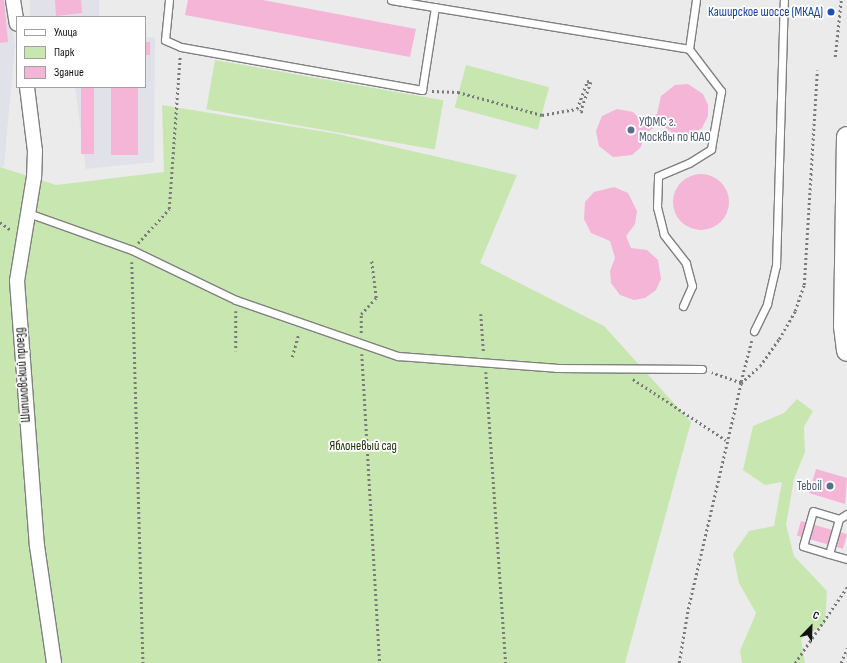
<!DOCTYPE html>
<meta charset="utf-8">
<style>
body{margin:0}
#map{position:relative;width:847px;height:663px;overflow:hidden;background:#ebebec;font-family:"Sofia Sans Condensed",sans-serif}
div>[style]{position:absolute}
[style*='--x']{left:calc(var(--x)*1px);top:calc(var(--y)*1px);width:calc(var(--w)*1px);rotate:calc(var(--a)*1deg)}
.built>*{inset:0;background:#e1e1ea;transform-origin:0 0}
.green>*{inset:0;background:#c8e7b0;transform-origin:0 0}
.building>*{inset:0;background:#f4b5d7;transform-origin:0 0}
.round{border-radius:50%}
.path>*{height:2.5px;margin-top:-1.25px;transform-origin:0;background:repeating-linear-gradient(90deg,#7a7a7b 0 2px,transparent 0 5px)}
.roads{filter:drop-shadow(1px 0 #808082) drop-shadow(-1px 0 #808082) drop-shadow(0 1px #808082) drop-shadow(0 -1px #808082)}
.lane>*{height:7px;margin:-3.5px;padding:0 3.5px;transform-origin:3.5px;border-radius:3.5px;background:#fff}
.street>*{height:14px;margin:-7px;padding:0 7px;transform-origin:7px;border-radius:7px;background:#fff}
.secondary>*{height:20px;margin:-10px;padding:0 10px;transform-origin:10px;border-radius:10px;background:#fff}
.dots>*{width:11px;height:11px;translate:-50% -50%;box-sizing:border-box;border:2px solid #fff;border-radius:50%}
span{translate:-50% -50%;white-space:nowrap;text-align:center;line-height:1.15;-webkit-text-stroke:3.5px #fff;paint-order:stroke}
.transit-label{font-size:13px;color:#164399}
.right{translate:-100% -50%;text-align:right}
.service-label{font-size:13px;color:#4e5e75}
.left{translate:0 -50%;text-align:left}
.street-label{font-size:13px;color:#131313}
.park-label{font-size:13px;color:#22360d}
.legend{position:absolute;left:16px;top:16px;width:130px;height:72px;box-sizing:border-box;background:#fff;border:1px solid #a1a1a1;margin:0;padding:5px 7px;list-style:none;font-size:12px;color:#131313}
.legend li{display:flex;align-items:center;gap:8px;height:20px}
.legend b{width:20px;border:1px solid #a1a1a1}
.north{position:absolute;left:791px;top:607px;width:40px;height:40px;-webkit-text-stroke:3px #fff;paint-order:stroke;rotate:23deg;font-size:11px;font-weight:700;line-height:16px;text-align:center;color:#131313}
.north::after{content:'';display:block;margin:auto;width:14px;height:18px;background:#131313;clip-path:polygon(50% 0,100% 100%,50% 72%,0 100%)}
</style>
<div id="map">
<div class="built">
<div style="clip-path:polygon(0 0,8px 0,15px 46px,4px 166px,0 167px)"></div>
<div style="left:30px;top:0;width:69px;height:17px"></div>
<div style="clip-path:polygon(145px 37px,155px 38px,154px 162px,86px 169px,75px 87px,145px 87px)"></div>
</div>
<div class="green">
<div style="left:215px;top:60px;width:232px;height:50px;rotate:10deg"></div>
<div style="left:466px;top:65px;width:86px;height:44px;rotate:15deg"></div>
<div style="clip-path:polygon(162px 105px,338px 134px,517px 175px,480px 263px,604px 326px,691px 422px,625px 663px,0 663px,0 167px,56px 185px,164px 172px)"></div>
<div style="clip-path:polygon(797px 399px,813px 411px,804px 427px,805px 452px,794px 479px,786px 525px,794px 556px,827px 591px,825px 624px,801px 639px,805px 663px,742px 663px,740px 651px,756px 613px,739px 583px,733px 554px,749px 531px,774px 526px,782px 482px,765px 485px,743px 470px,753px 426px,784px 413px)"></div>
</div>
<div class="building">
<div style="clip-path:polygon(0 0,4px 0,8px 42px,0 43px)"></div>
<div style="clip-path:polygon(55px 0,81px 0,82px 13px,56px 16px)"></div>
<div style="clip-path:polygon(188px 0,263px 0,416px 29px,410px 57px,185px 15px)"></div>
<div style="left:145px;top:42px;width:5px;height:13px"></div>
<div style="clip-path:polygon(688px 84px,703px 94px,708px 105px,708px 116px,702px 128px,691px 135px,674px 134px,661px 124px,645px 133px,641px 147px,632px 155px,613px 157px,599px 146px,596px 131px,602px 116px,617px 109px,633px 112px,642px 121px,657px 114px,661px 96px,675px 85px)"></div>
<div style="left:81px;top:87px;width:13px;height:67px"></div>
<div style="left:111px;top:87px;width:27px;height:68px"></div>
<div class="round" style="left:673px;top:174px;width:56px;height:56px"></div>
<div style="clip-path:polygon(614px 187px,628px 193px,637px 211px,635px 224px,626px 236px,631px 248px,647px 250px,658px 260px,661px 279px,656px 290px,645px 298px,634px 300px,620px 295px,611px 283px,610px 271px,615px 258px,610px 241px,591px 233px,584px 219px,585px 202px,594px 192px)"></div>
<div style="clip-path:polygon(816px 469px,847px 478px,845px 504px,809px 493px)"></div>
<div style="left:801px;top:521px;width:48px;height:15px;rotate:16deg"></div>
</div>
<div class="path">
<div style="--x:835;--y:57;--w:57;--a:-84"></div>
<div style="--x:432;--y:91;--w:26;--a:2"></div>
<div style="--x:458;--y:92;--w:87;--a:15.3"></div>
<div style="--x:542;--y:115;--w:36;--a:-10"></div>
<div style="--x:577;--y:109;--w:30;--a:-70"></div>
<div style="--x:587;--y:81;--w:4;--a:14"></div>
<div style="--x:591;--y:82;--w:31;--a:109"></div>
<div style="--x:581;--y:111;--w:4;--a:27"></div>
<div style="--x:0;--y:222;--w:14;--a:36"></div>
<div style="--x:138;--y:243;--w:46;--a:-47.6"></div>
<div style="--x:169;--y:209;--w:153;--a:-85.9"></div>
<div style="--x:132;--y:262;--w:401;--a:88.4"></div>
<div style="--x:236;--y:311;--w:40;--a:90"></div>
<div style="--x:481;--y:314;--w:39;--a:86"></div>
<div style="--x:361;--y:333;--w:19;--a:-90"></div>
<div style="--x:361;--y:314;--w:22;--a:-47"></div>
<div style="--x:376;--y:298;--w:38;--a:-97"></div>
<div style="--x:752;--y:341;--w:43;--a:104.7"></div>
<div style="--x:741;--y:383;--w:25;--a:-42"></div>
<div style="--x:760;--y:366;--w:33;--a:-55"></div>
<div style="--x:779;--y:339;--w:32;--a:-60"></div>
<div style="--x:795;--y:311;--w:28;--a:-71"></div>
<div style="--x:804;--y:285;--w:215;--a:-86.5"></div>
<div style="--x:362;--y:354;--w:310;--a:86.7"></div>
<div style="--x:292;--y:357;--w:25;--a:-74"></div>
<div style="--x:486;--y:372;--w:292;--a:86.1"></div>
<div style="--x:633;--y:379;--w:111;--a:33.3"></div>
<div style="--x:679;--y:663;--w:55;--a:-80.5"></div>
<div style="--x:688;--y:609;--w:232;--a:-76.8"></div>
<div style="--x:741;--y:383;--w:31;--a:-161"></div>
<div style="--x:795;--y:663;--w:92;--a:-55.6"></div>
<div style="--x:841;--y:663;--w:16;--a:-68"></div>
</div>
<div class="roads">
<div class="lane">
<div style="--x:169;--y:0;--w:40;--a:95.7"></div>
<div style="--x:165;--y:40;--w:17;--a:24"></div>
<div style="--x:181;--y:47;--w:245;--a:10.1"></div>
<div style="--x:422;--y:90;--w:84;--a:-81.1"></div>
<div style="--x:391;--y:0;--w:302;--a:9.3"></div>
<div style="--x:689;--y:49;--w:49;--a:-81.9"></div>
<div style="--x:28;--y:213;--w:110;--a:19.6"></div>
<div style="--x:132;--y:250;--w:115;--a:25.7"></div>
<div style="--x:236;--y:300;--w:171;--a:19.1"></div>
<div style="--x:398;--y:356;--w:158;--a:4.3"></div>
<div style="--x:556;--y:368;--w:146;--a:0.4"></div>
<div style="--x:683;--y:306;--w:22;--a:-66"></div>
<div style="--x:692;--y:286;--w:24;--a:-105"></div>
<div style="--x:686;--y:263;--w:36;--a:-128"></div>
<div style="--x:664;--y:235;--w:29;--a:-104"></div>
<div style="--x:657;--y:207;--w:31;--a:-88"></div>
<div style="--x:658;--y:176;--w:34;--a:-23"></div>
<div style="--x:689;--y:163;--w:26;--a:-32"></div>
<div style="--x:711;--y:149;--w:59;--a:-80.2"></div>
<div style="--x:721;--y:91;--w:53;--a:-127.3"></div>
<div style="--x:754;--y:331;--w:30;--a:-64"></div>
<div style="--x:767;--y:304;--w:39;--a:-77"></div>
<div style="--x:776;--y:266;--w:266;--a:-88.3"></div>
<div style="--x:847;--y:514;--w:9;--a:148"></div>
<div style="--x:839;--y:519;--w:36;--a:106"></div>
<div style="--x:829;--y:554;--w:19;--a:16"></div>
<div style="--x:829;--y:554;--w:27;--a:-163"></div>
<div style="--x:803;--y:546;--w:36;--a:-74"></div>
<div style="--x:813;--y:511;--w:27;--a:17"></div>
</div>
<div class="street">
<div style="--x:13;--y:0;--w:24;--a:81"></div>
<div style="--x:27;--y:87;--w:64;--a:82.9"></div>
<div style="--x:35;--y:151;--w:26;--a:92"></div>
<div style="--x:34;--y:177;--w:105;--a:99.3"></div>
<div style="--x:17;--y:281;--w:266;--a:85.7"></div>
<div style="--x:37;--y:546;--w:118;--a:81.7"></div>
</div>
<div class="secondary">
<div style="--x:847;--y:137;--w:189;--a:90.9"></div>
<div style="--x:844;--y:326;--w:25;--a:83"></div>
</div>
</div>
<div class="dots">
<div style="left:831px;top:12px;background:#1a4fb4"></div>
<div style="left:631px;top:130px;background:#5c6f8a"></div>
<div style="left:830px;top:486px;background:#5c6f8a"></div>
</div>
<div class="transit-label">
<span class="right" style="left:823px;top:12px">Каширское шоссе (МКАД)</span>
</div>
<div class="service-label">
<span class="left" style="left:639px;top:130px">УФМС г.<br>Москвы по ЮАО</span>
<span class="right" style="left:822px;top:486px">Teboil</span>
</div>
<div class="street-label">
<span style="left:23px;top:375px;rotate:-94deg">Шипиловский проезд</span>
</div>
<div class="park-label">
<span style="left:363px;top:446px">Яблоневый сад</span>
</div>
<ul class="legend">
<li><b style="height:5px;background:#fff"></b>Улица</li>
<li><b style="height:11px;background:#c8e7b0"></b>Парк</li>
<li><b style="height:11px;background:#f4b5d7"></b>Здание</li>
</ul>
<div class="north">С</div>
</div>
